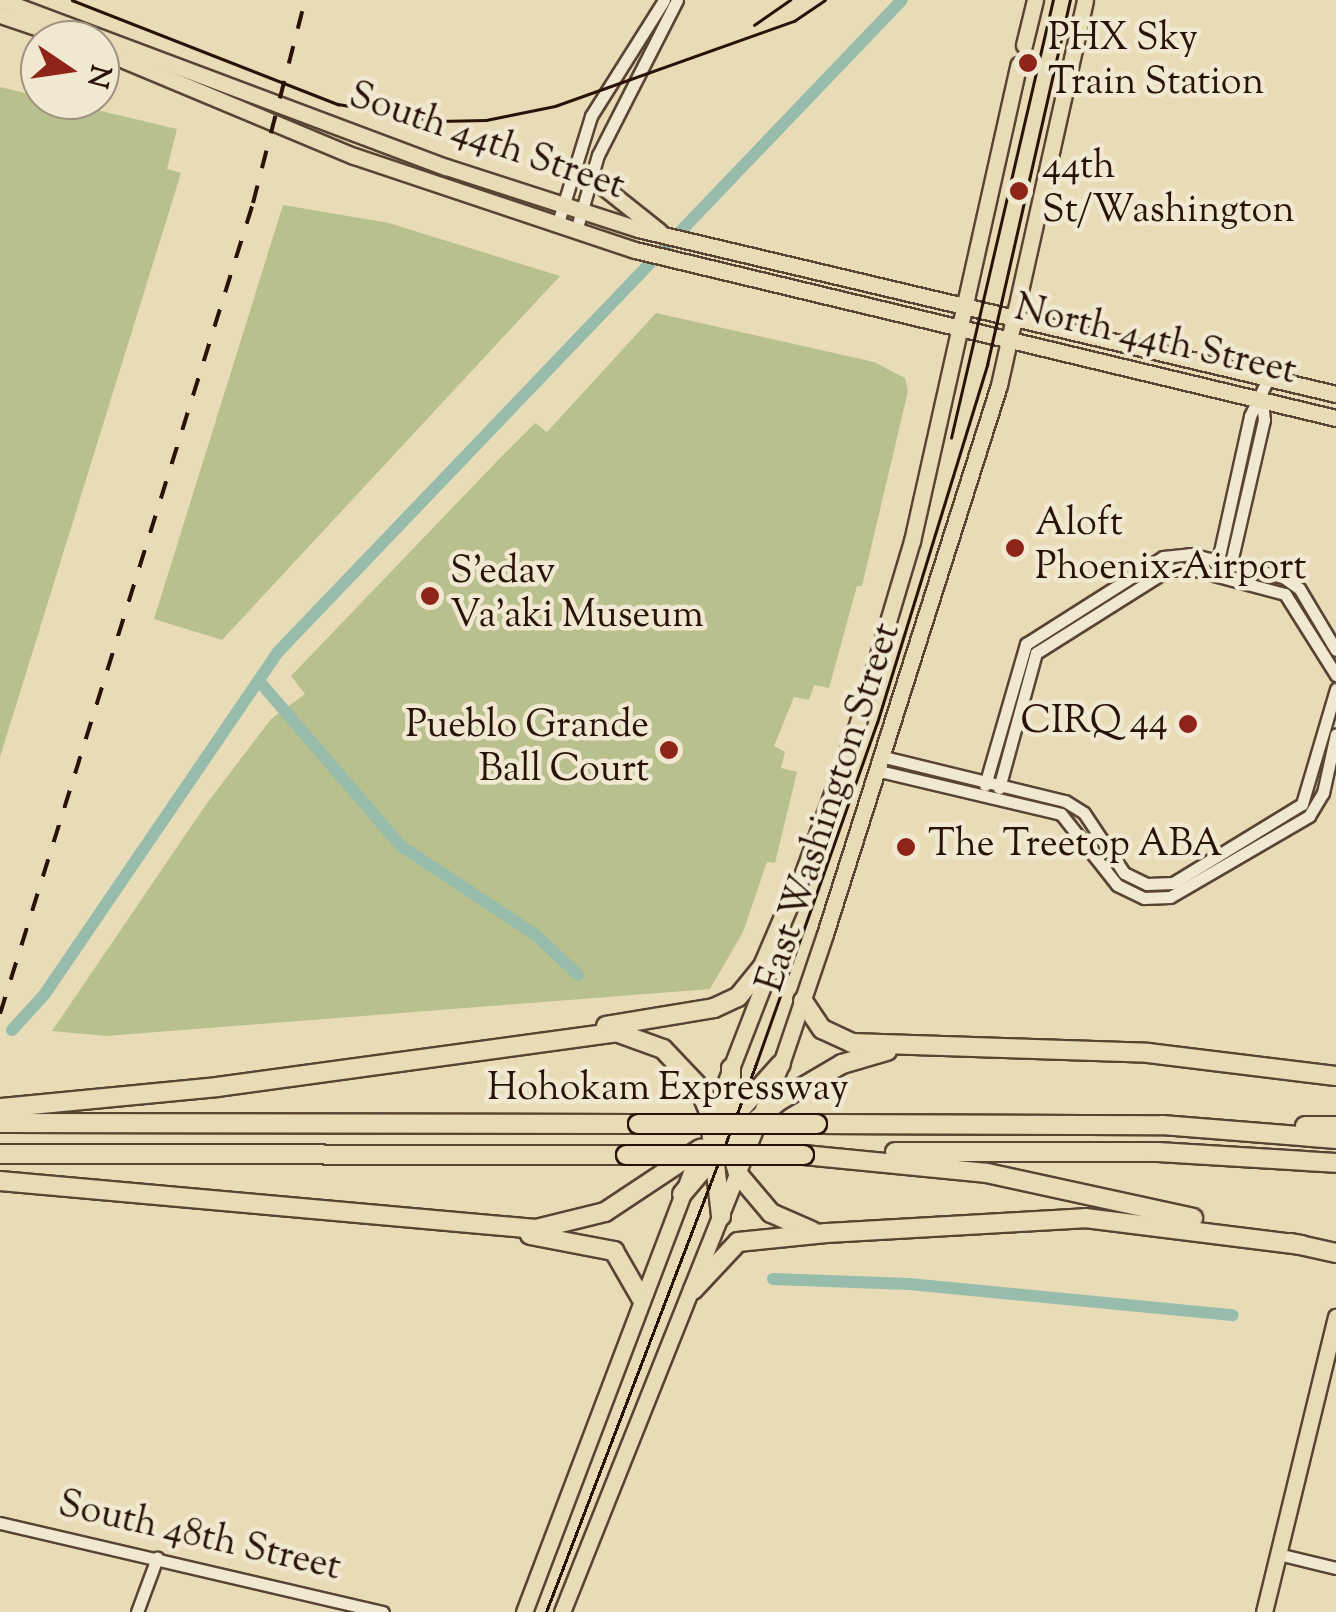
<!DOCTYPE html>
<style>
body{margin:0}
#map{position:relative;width:1336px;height:1612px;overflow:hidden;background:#e8dcb7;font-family:"Sorts Mill Goudy",serif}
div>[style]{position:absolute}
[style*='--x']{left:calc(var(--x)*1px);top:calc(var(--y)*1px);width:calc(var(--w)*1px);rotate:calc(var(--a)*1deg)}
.green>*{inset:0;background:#b8c08d}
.canal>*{height:12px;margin:-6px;padding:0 6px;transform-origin:6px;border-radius:6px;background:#98bcac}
.roads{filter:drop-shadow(2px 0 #594434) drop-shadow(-2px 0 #594434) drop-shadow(0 2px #594434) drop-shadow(0 -2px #594434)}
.minor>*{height:11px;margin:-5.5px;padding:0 5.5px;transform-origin:5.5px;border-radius:5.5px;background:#f0e8d0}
.major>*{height:15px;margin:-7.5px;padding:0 7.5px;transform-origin:7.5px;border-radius:7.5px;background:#e8dcb7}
.highway>*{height:18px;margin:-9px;padding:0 9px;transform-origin:9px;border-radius:9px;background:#e8dcb7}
.tram>*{height:2.5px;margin:-1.25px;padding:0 1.25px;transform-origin:1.25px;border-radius:1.25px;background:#291208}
.rail>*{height:4px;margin-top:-2px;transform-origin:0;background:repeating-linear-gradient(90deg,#291208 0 18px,transparent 0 36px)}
.bridges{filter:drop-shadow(2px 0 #291208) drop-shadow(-2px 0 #291208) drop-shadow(0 2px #291208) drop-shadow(0 -2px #291208)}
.highway-bridge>*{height:18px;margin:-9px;padding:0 9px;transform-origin:9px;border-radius:9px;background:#e8dcb7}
.dots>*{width:28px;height:28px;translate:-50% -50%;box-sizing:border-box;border:5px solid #f0e8d0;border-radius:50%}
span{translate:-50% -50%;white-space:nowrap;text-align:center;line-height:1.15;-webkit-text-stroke:9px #f0e8d0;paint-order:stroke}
.poi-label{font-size:38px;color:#291208}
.left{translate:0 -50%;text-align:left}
.right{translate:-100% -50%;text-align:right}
.street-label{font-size:38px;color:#291208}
.north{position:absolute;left:20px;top:20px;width:100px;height:100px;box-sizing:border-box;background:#f0e8d0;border:2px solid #a09280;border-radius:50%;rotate:103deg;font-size:28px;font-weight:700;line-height:40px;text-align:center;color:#291208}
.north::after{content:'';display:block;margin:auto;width:35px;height:45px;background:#8f2418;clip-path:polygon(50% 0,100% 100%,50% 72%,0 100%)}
</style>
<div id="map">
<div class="green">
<div style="clip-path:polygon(0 87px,177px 129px,167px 169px,181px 173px,0 757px)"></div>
<div style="clip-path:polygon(283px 205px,389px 223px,560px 276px,222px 640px,154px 619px)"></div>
<div style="clip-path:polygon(656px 313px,874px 362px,905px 378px,908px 391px,862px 586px,857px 586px,829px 688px,814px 685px,809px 700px,794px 697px,774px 746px,785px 752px,781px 768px,797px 772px,775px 863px,767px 862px,743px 932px,710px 989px,106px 1036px,52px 1031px,205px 806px,271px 719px,305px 694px,291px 676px,503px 455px,535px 423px,547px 432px)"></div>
</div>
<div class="canal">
<div style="--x:259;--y:681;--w:218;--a:49.3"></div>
<div style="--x:401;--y:846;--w:162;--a:33.4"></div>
<div style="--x:536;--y:935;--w:58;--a:43.6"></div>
<div style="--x:12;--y:1030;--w:47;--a:-47.6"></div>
<div style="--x:44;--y:995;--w:415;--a:-55.7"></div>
<div style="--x:278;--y:652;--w:902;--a:-46.26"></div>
<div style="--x:773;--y:1279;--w:136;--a:2.1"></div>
<div style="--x:909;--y:1284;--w:325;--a:5.5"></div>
</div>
<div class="roads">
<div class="minor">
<div style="--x:557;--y:226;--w:115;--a:-72.8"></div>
<div style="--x:591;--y:116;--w:137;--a:-57.8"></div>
<div style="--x:576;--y:231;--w:79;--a:-73.9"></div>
<div style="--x:598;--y:155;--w:174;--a:-63"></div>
<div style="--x:1217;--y:565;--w:153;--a:-77.5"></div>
<div style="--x:1250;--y:416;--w:41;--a:-64.1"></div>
<div style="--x:1230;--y:567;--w:151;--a:-77"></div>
<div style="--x:1264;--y:420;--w:20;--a:-96"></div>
<div style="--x:880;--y:756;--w:190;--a:13.7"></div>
<div style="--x:1065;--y:801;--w:22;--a:32"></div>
<div style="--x:1084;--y:813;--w:72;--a:56.3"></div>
<div style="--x:1124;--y:873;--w:25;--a:26"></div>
<div style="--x:1147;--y:884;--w:26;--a:-2"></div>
<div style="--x:1173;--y:883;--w:151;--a:-31.5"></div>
<div style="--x:1302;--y:804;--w:120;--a:-73.5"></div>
<div style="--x:875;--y:770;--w:191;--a:13.3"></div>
<div style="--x:1061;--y:814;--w:90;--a:51.7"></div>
<div style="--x:1117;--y:885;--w:30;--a:26"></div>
<div style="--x:1144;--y:898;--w:26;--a:-2"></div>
<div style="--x:1170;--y:897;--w:161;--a:-30.2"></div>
<div style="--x:1309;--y:816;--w:27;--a:-59"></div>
<div style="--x:1323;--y:793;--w:60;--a:-77.6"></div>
<div style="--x:985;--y:785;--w:147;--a:-73.8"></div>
<div style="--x:1026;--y:644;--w:162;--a:-32.4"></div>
<div style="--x:1163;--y:557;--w:27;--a:-6"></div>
<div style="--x:1190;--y:554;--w:96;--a:13.9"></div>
<div style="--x:1283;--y:577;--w:19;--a:35"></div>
<div style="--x:1299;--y:588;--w:72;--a:59.2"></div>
<div style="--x:999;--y:788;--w:140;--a:-74.7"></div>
<div style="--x:1036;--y:653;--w:156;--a:-32.2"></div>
<div style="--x:1168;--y:570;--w:23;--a:-2"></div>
<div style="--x:1191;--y:569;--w:97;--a:14.9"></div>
<div style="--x:1285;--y:594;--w:96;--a:57.8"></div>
<div style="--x:0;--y:1523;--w:393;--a:13.1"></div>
<div style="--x:1278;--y:1554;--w:60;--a:13.6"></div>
<div style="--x:137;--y:1612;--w:58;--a:-69.7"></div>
</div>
<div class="major">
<div style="--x:1;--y:0;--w:475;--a:20.6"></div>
<div style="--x:446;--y:167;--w:202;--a:17.9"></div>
<div style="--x:638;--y:229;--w:717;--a:13.3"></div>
<div style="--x:0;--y:15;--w:78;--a:18.7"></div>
<div style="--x:1024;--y:45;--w:46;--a:-76.3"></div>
<div style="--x:100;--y:50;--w:275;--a:22.7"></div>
<div style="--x:354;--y:156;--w:296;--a:18.5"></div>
<div style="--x:635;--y:250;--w:721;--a:13.48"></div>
<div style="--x:591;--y:177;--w:87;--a:38.5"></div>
<div style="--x:793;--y:900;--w:189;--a:-69.9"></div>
<div style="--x:858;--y:722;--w:189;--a:-73.4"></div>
<div style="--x:912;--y:541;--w:488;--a:-77.4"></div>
<div style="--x:709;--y:1125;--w:182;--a:-68.8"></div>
<div style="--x:524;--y:1612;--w:498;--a:-69.2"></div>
<div style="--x:562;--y:1612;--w:590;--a:-68.22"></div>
<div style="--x:781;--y:1064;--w:137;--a:-71.3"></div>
<div style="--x:825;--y:934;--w:576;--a:-72.41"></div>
<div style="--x:999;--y:385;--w:394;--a:-77.4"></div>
<div style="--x:1264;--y:1612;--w:304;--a:-76.3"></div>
</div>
<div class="highway">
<div style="--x:803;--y:1001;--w:34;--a:56"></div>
<div style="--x:822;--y:1029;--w:33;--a:25"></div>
<div style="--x:852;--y:1043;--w:296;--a:1.9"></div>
<div style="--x:1148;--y:1053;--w:189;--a:7"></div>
<div style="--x:606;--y:1026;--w:109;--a:-9.5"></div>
<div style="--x:714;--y:1008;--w:26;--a:-25"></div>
<div style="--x:738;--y:997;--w:40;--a:-51"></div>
<div style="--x:763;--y:966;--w:84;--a:-66.8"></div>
<div style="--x:731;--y:1068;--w:81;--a:90"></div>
<div style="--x:731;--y:1149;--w:26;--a:74"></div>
<div style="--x:738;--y:1174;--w:51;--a:49.8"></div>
<div style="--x:771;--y:1213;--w:45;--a:23.7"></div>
<div style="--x:0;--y:1108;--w:218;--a:-5.5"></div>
<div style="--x:217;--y:1087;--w:403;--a:-7.8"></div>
<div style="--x:616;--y:1032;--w:50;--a:19.9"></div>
<div style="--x:663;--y:1049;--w:51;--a:46.6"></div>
<div style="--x:698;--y:1086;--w:28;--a:67"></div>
<div style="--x:709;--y:1112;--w:105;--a:83.4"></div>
<div style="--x:0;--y:1123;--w:638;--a:0.09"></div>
<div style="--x:817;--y:1124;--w:345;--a:0.2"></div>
<div style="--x:1162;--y:1125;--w:175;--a:4.6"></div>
<div style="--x:1305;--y:1126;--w:31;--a:0"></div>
<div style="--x:720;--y:1132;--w:91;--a:-48.1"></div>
<div style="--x:895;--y:1152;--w:263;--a:0"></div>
<div style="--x:1158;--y:1152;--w:178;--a:3.5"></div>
<div style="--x:0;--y:1154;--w:626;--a:0.09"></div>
<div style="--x:804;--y:1155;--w:184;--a:5.6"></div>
<div style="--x:987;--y:1173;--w:211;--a:12.3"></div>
<div style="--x:0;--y:1181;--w:538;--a:5.12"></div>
<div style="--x:536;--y:1229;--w:71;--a:-13.8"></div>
<div style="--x:605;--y:1212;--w:114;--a:-33.6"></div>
<div style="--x:682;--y:1194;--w:52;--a:-49.6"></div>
<div style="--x:716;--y:1154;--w:82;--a:-40.1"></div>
<div style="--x:779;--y:1101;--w:73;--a:-30.4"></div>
<div style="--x:842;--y:1064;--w:47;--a:-16.1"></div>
<div style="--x:530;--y:1235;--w:86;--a:10.8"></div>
<div style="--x:614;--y:1251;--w:54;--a:60.1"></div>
<div style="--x:1291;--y:1243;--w:46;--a:12.5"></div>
<div style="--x:693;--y:1290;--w:66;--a:-46.8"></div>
<div style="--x:738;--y:1242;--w:89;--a:-5.8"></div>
<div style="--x:827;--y:1233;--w:258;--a:-3.3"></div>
<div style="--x:1085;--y:1218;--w:218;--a:7.1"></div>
</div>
</div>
<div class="tram">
<div style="--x:72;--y:0;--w:286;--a:21.4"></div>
<div style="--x:338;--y:104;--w:100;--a:9.7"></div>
<div style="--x:437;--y:121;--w:49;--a:-1.2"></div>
<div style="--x:486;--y:120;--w:70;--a:-11.5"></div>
<div style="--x:555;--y:106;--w:254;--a:-19.6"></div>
<div style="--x:794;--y:21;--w:37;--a:-34"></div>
<div style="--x:754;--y:25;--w:44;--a:-34.8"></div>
<div style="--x:951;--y:438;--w:450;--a:-76.9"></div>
<div style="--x:546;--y:1612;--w:587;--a:-69.03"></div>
<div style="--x:756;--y:1064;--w:362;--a:-70.5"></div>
<div style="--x:877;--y:723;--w:375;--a:-72.9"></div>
<div style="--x:987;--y:365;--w:374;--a:-77.2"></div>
</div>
<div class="rail">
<div style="--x:0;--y:1014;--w:850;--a:-72.67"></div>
<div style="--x:253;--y:203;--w:210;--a:-75.6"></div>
</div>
<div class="bridges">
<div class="highway-bridge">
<div style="--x:638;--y:1124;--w:179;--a:0"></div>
<div style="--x:626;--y:1155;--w:178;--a:0"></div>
</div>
</div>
<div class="dots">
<div style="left:1028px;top:63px;background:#8f2418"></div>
<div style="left:1019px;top:191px;background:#8f2418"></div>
<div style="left:1015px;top:548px;background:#8f2418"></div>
<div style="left:430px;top:596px;background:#8f2418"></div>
<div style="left:1188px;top:724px;background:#8f2418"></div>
<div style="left:669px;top:750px;background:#8f2418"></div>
<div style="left:906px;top:847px;background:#8f2418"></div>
</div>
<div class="poi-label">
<span class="left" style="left:1048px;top:63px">PHX Sky<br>Train Station</span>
<span class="left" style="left:1042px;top:191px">44th<br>St/Washington</span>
<span class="left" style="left:1035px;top:548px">Aloft<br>Phoenix-Airport</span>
<span class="left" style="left:450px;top:596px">S'edav<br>Va'aki Museum</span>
<span class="right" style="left:1168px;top:724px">CIRQ 44</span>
<span class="right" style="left:649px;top:750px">Pueblo Grande<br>Ball Court</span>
<span class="left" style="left:928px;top:847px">The Treetop ABA</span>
</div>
<div class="street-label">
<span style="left:486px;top:143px;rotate:19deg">South 44th Street</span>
<span style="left:1155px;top:342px;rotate:13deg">North 44th Street</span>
<span style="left:831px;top:808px;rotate:-72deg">East Washington Street</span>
<span style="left:668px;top:1091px">Hohokam Expressway</span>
<span style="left:199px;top:1538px;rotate:13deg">South 48th Street</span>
</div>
<div class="north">N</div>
</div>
